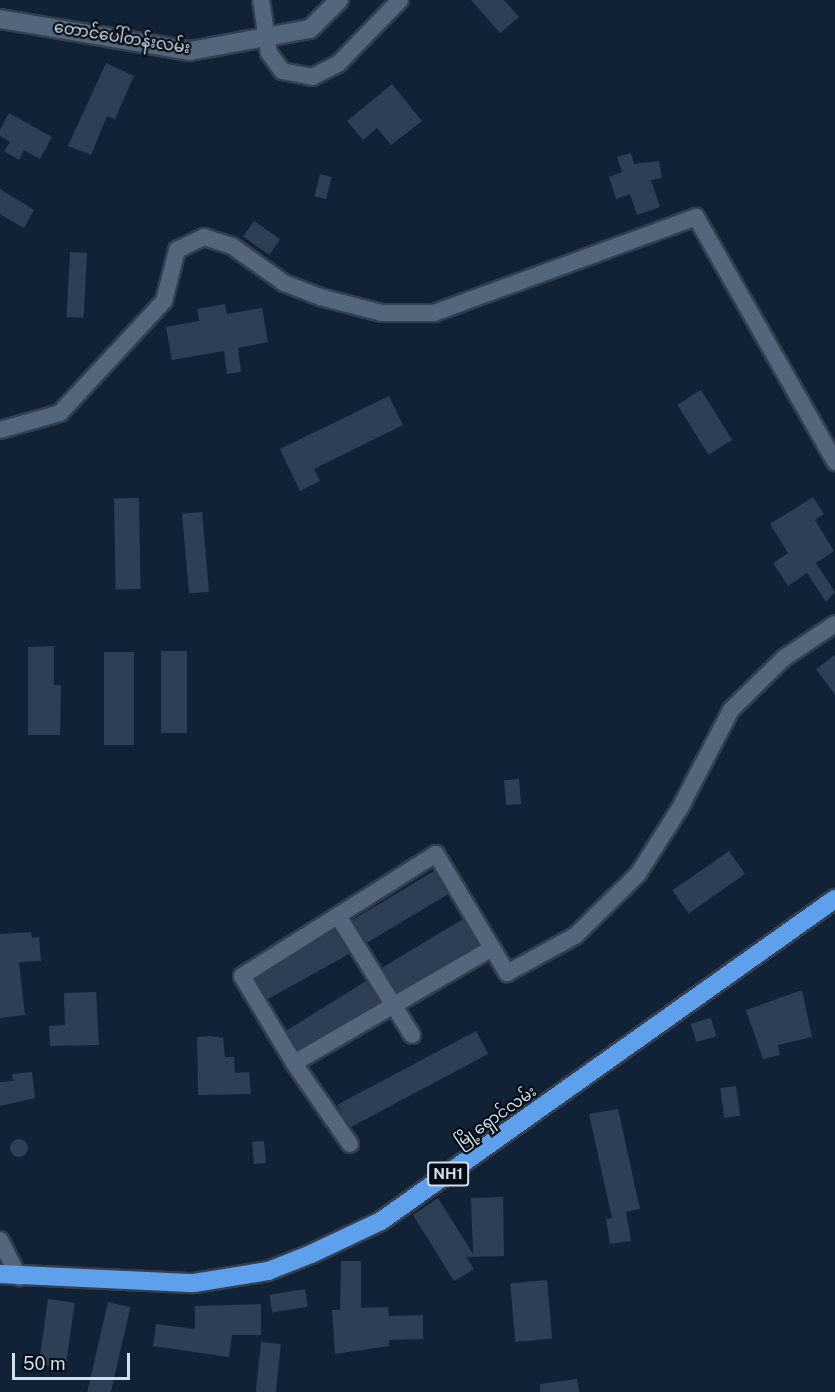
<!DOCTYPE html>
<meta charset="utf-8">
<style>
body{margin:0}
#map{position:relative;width:835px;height:1392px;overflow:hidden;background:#122236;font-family:"Public Sans","Noto Sans Myanmar",sans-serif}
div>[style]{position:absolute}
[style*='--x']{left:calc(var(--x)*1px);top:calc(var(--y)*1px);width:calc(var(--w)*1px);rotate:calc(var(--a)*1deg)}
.building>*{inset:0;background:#2d3f54;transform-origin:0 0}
.round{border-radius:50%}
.roads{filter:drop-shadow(2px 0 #333e4e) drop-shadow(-2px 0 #333e4e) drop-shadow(0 2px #333e4e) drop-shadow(0 -2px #333e4e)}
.street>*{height:16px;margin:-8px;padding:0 8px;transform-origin:8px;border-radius:8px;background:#53667c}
.secondary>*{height:18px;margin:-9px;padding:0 9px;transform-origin:9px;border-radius:9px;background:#53667c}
.highway>*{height:18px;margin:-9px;padding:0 9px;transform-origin:9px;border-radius:9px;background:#5ea0eb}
span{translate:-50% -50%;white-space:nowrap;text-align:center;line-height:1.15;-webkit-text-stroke:4.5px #050c14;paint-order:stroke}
.shield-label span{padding:2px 4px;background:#050c14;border:2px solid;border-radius:4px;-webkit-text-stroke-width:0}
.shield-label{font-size:15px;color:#d3deeb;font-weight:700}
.street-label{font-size:16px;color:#d3deeb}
.scale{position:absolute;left:12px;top:1353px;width:118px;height:27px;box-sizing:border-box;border:3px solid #d3deeb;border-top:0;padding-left:8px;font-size:18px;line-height:21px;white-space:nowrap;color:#d3deeb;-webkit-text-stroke:4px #050c14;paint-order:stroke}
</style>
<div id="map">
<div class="building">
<div style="clip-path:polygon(471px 0,504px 0,519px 17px,500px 33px)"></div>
<div style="clip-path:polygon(106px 63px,134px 76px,115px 119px,107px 116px,91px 155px,68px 146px)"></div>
<div style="clip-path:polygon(392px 84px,422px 121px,391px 145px,377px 128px,363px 140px,347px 121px)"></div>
<div style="clip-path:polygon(9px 113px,52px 137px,40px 159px,24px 150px,19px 160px,4px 151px,10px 142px,0 136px,0 130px)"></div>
<div style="clip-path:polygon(631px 153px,634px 164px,659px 161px,662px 178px,651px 180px,660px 207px,637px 215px,630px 194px,616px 199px,609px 177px,622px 172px,617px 157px)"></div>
<div style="left:320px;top:174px;width:12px;height:23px;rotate:14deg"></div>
<div style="clip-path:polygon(0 189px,34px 210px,24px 228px,0 214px)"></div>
<div style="left:254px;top:221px;width:32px;height:19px;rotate:35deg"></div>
<div style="left:70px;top:252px;width:17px;height:65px;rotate:3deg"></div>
<div style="clip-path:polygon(225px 304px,227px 314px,262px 308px,268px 342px,238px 348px,241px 372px,227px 374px,224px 351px,172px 360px,166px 327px,199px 321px,197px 309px)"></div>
<div style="left:701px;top:390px;width:59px;height:28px;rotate:58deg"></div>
<div style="clip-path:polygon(389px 396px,403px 425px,314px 469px,320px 481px,300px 491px,280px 449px)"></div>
<div style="clip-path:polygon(813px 497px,824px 514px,815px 520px,834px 551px,816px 563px,835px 592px,826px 602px,807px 573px,788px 586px,773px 563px,788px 553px,770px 524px)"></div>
<div style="left:139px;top:498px;width:91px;height:25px;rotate:89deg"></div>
<div style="left:202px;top:512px;width:80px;height:20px;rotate:85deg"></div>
<div style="clip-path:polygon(54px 646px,54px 685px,61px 685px,60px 735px,28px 735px,28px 647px)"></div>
<div style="left:161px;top:651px;width:26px;height:82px"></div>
<div style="left:104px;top:652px;width:30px;height:93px"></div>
<div style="clip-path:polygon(835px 655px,835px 695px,816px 669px)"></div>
<div style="left:519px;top:779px;width:25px;height:15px;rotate:85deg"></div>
<div style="left:729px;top:851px;width:28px;height:69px;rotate:55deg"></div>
<div style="left:434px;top:871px;width:27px;height:95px;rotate:59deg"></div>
<div style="left:463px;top:919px;width:29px;height:94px;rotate:59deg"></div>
<div style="clip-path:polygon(335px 930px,349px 954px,268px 999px,256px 979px)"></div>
<div style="clip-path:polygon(31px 932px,32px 938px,39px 937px,41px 961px,19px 962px,25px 1015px,0 1018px,0 934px)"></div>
<div style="left:366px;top:981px;width:25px;height:94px;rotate:58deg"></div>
<div style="clip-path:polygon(802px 990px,812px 1037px,778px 1045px,780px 1055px,763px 1059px,746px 1010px)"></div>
<div style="clip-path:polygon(96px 992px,99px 1045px,50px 1046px,49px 1026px,65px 1025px,64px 993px)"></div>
<div style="left:711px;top:1018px;width:19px;height:21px;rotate:74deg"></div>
<div style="left:476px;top:1031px;width:26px;height:157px;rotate:62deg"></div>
<div style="clip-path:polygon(210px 1036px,223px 1038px,225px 1057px,234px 1057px,235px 1073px,249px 1072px,251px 1094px,198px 1095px,197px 1037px)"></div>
<div style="clip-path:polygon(32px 1072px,35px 1098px,0 1106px,0 1082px,13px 1081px,12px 1074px)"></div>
<div style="left:736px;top:1086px;width:30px;height:16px;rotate:82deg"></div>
<div style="clip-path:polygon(618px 1109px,640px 1209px,626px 1212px,631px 1241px,610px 1244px,606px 1219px,612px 1218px,589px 1114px)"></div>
<div class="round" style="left:10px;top:1139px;width:18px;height:18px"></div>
<div style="left:264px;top:1141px;width:22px;height:12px;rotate:85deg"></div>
<div style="clip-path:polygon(503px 1197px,504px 1256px,466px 1257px,474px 1269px,454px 1281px,413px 1215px,438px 1198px,473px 1254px,471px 1198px)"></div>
<div style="clip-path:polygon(341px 1261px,361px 1261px,361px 1308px,388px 1307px,389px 1316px,423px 1315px,423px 1339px,389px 1340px,389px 1346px,335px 1354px,332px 1310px,340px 1310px)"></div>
<div style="left:547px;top:1280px;width:59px;height:37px;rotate:85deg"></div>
<div style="left:305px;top:1289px;width:18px;height:36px;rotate:81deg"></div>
<div style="left:48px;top:1299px;width:27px;height:66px;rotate:8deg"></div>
<div style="left:108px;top:1302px;width:23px;height:92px;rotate:13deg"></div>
<div style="clip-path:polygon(261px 1304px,261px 1335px,232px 1335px,229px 1357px,153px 1346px,156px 1324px,195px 1329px,195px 1306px)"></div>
<div style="left:261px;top:1342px;width:20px;height:50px;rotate:6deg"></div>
<div style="clip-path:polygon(577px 1379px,579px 1392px,540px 1392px,540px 1384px)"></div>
</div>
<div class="roads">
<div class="street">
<div style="--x:261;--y:0;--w:54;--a:81.4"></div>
<div style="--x:269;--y:53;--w:22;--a:54"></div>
<div style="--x:282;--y:71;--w:31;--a:11"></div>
<div style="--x:312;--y:77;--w:29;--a:-27"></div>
<div style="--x:338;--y:64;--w:89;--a:-45.9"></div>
<div style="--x:0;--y:430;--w:62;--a:-15.8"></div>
<div style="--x:60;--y:413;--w:153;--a:-47.1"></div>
<div style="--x:164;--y:301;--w:53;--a:-75.7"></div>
<div style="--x:177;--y:250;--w:30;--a:-26"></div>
<div style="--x:204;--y:237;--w:29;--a:18"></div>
<div style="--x:232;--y:246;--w:64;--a:35.4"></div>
<div style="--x:284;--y:283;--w:39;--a:21"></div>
<div style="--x:320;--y:297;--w:64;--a:14.5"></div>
<div style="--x:382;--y:313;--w:52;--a:0"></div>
<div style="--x:434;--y:313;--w:279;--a:-20.1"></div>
<div style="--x:696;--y:217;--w:282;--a:60.4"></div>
<div style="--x:338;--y:916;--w:140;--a:58.1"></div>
<div style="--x:294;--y:1063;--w:229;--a:-30.1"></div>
<div style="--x:350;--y:1144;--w:98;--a:-124.7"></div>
<div style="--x:294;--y:1063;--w:101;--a:-120.9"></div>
<div style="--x:242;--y:976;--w:229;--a:-32.2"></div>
<div style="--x:436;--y:854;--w:139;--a:59.2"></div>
<div style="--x:507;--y:973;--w:77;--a:-28.6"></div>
<div style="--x:575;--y:936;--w:88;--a:-44.5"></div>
<div style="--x:638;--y:874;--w:78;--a:-57.5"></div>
<div style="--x:680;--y:808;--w:110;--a:-62.5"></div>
<div style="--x:731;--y:710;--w:74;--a:-44.5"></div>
<div style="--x:784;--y:658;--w:61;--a:-33.7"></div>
<div style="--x:0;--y:1240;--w:42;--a:62.8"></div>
</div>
<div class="secondary">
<div style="--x:0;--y:19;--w:193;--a:9.6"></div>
<div style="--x:190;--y:51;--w:122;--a:-10.4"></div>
<div style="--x:310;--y:29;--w:41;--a:-45"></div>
</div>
<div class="highway">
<div style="--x:0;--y:1274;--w:194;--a:2.7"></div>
<div style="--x:194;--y:1283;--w:75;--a:-9.2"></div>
<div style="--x:268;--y:1271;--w:46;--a:-21.6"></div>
<div style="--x:311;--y:1254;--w:77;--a:-25.2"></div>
<div style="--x:381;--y:1221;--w:557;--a:-35.35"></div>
</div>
</div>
<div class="shield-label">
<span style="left:448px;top:1174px">NH1</span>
</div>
<div class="street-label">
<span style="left:122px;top:38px;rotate:9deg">တောင်ပေါ်တန်းလမ်း</span>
<span style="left:496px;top:1117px;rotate:-35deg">မြို့ရှောင်လမ်း</span>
</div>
<div class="scale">50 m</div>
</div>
